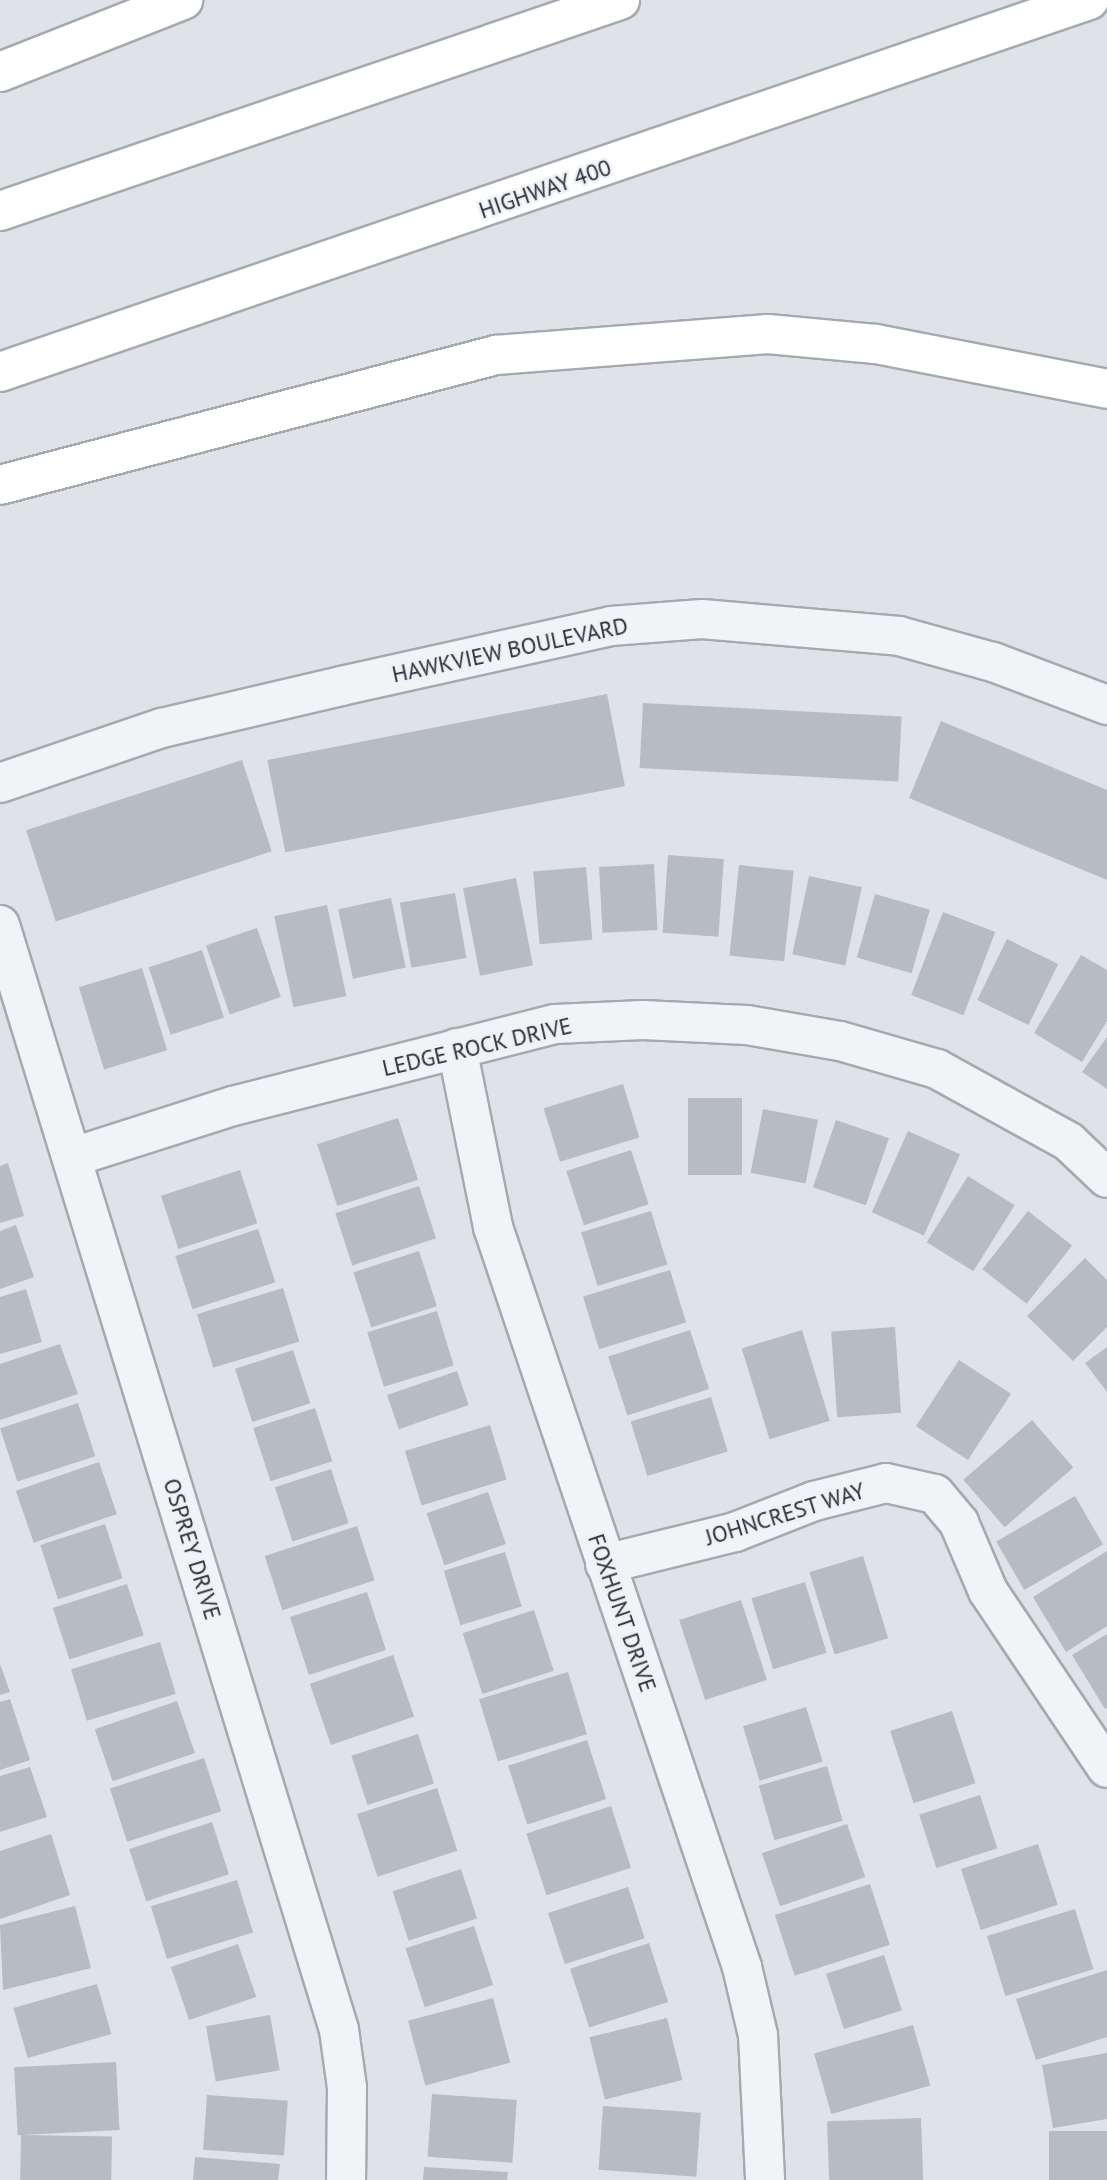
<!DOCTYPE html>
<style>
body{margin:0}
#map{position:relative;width:1107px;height:2180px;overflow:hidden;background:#dfe3e7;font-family:"PT Sans",sans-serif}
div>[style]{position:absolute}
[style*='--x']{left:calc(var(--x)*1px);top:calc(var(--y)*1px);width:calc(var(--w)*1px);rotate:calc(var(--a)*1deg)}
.building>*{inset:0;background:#b7bcc3;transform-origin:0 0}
.roads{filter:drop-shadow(2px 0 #a5aab0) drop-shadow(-2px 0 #a5aab0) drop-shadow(0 2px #a5aab0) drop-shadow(0 -2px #a5aab0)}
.minor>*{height:38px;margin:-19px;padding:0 19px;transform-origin:19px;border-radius:19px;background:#f2f3f6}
.highway>*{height:38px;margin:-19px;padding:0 19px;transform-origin:19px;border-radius:19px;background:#fff}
span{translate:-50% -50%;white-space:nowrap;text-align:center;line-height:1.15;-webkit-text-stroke:5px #eff1f5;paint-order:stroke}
.street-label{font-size:23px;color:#2a313c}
</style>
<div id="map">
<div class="building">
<div style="left:607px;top:694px;width:94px;height:346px;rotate:79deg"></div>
<div style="left:643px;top:703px;width:259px;height:65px;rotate:3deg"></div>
<div style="clip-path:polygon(941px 721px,1107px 790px,1107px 880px,909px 798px)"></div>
<div style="left:242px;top:760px;width:96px;height:227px;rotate:72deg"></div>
<div style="left:668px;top:855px;width:56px;height:78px;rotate:4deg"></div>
<div style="left:654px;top:864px;width:66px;height:55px;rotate:87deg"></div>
<div style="left:739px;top:865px;width:55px;height:91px;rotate:6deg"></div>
<div style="left:586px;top:867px;width:73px;height:53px;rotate:85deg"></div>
<div style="left:809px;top:876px;width:54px;height:80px;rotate:12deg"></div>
<div style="left:516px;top:878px;width:89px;height:54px;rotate:79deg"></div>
<div style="left:455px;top:893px;width:66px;height:56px;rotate:80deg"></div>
<div style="left:875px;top:894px;width:57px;height:66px;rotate:16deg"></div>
<div style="left:391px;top:898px;width:71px;height:54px;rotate:78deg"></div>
<div style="left:327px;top:905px;width:93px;height:54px;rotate:78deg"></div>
<div style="left:943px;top:912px;width:56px;height:89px;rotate:21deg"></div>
<div style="left:257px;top:928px;width:73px;height:54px;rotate:71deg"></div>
<div style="left:1007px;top:939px;width:57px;height:68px;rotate:26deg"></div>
<div style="left:202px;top:950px;width:71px;height:56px;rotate:72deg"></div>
<div style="clip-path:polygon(1081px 955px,1107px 970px,1107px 1021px,1082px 1062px,1034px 1033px)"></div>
<div style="left:142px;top:968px;width:86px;height:66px;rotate:73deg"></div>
<div style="clip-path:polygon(1107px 1037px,1107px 1089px,1082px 1072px)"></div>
<div style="left:623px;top:1084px;width:56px;height:83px;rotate:73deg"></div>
<div style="left:688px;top:1098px;width:54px;height:77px"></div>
<div style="left:763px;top:1109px;width:56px;height:65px;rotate:11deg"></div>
<div style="left:398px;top:1118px;width:65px;height:85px;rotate:72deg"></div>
<div style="left:836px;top:1120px;width:56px;height:71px;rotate:19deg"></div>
<div style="left:908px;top:1131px;width:57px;height:89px;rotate:24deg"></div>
<div style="left:631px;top:1150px;width:57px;height:68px;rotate:72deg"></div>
<div style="clip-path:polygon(8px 1163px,24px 1216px,0 1223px,0 1166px)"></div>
<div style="left:240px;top:1170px;width:56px;height:83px;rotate:72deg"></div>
<div style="left:968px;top:1176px;width:55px;height:78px;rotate:32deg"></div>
<div style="left:419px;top:1186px;width:55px;height:88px;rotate:72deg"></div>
<div style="left:651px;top:1211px;width:56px;height:73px;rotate:73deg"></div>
<div style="left:1028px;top:1211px;width:56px;height:74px;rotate:38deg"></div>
<div style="clip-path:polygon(16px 1225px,34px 1277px,0 1289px,0 1231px)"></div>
<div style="left:258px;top:1229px;width:56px;height:87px;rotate:72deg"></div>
<div style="left:419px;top:1251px;width:58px;height:69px;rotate:72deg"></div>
<div style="clip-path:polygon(1085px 1258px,1107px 1280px,1107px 1327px,1073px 1361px,1027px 1316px)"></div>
<div style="left:670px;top:1270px;width:55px;height:91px;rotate:73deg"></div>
<div style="left:283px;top:1288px;width:56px;height:90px;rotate:73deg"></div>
<div style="clip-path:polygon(26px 1289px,42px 1342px,0 1354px,0 1297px)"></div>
<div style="left:437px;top:1311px;width:57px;height:73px;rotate:73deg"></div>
<div style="left:895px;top:1327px;width:86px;height:64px;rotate:86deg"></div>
<div style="left:690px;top:1330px;width:62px;height:86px;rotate:72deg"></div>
<div style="left:802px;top:1330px;width:95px;height:63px;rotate:73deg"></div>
<div style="clip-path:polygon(60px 1344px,78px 1394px,0 1420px,0 1364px)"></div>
<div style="clip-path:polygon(1107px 1347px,1107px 1392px,1085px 1363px)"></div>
<div style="left:293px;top:1350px;width:56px;height:61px;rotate:72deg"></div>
<div style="left:959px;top:1360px;width:62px;height:79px;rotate:33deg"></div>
<div style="left:457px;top:1371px;width:36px;height:74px;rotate:71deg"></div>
<div style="left:711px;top:1397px;width:57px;height:84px;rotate:73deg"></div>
<div style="left:78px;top:1403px;width:56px;height:82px;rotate:72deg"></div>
<div style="left:315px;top:1408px;width:56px;height:65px;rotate:72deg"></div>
<div style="left:1032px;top:1420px;width:63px;height:91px;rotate:49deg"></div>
<div style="left:490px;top:1425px;width:57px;height:89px;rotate:73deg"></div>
<div style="left:99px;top:1462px;width:55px;height:88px;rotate:71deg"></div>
<div style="left:331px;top:1469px;width:57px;height:59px;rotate:72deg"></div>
<div style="left:488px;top:1492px;width:55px;height:65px;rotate:71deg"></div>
<div style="left:1075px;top:1496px;width:56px;height:91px;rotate:60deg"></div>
<div style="left:105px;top:1524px;width:57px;height:68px;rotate:72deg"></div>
<div style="left:357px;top:1526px;width:57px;height:97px;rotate:72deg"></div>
<div style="clip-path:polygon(1107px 1551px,1107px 1626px,1066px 1652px,1033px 1597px)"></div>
<div style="left:505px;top:1552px;width:57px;height:64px;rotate:73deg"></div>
<div style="left:863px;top:1556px;width:86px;height:56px;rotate:73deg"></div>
<div style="left:805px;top:1582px;width:74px;height:56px;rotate:73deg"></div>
<div style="left:127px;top:1584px;width:54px;height:78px;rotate:72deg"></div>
<div style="left:367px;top:1592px;width:61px;height:81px;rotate:72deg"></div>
<div style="left:741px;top:1600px;width:84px;height:65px;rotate:72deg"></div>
<div style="left:534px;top:1610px;width:64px;height:75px;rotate:72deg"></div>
<div style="clip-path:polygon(1107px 1634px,1107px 1708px,1105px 1709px,1072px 1655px)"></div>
<div style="left:160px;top:1642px;width:54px;height:93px;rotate:73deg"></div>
<div style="left:393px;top:1655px;width:65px;height:88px;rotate:71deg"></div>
<div style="clip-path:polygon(0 1664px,10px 1692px,0 1695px)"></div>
<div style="left:568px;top:1672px;width:65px;height:93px;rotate:73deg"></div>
<div style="clip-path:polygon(10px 1699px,30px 1760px,0 1770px,0 1702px)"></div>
<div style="left:177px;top:1701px;width:55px;height:87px;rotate:71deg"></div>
<div style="left:806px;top:1707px;width:57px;height:66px;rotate:73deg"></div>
<div style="left:952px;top:1711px;width:76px;height:65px;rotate:72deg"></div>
<div style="left:418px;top:1734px;width:52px;height:70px;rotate:72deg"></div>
<div style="left:587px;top:1740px;width:62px;height:83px;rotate:72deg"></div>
<div style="left:204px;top:1758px;width:56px;height:99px;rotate:72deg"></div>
<div style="left:827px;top:1766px;width:57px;height:71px;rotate:74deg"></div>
<div style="clip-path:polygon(30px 1767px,47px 1817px,0 1832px,0 1776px)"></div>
<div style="left:437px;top:1788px;width:66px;height:84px;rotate:72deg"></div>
<div style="left:980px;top:1795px;width:56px;height:64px;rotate:72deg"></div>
<div style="left:611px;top:1806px;width:65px;height:89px;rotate:72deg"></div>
<div style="left:212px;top:1822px;width:55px;height:87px;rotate:72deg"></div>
<div style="left:847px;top:1824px;width:56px;height:90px;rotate:71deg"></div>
<div style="clip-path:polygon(51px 1834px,70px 1895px,0 1919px,0 1851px)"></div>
<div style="left:1038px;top:1844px;width:64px;height:81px;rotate:72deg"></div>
<div style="left:461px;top:1869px;width:52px;height:72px;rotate:72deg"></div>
<div style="left:237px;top:1880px;width:55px;height:90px;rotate:73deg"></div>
<div style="left:870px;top:1884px;width:64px;height:100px;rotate:72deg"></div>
<div style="left:628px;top:1887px;width:54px;height:84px;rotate:72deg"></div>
<div style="clip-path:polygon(75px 1906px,91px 1968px,3px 1990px,0 1925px)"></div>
<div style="left:1075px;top:1909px;width:63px;height:92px;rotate:73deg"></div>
<div style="left:474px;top:1926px;width:62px;height:72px;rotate:72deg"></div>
<div style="left:649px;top:1943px;width:62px;height:83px;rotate:72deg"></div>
<div style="left:238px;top:1944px;width:56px;height:71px;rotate:71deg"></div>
<div style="left:884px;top:1955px;width:58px;height:61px;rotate:72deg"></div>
<div style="clip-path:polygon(1107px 1970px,1107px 2037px,1036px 2060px,1016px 1999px)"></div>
<div style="left:97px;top:1984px;width:52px;height:87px;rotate:74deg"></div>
<div style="left:493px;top:1998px;width:67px;height:88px;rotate:75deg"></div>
<div style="left:270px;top:2015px;width:56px;height:65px;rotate:80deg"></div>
<div style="left:667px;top:2018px;width:64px;height:80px;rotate:76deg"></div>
<div style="left:913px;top:2025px;width:63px;height:103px;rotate:74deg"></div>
<div style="clip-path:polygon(1107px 2053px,1107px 2119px,1053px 2128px,1042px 2065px)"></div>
<div style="left:116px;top:2062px;width:68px;height:102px;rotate:87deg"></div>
<div style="left:432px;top:2094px;width:85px;height:63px;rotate:4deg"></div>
<div style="left:207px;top:2095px;width:81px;height:55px;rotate:4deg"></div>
<div style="left:603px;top:2106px;width:98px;height:64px;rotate:4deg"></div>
<div style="left:921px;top:2118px;width:62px;height:94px;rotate:88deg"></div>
<div style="left:1107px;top:2131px;width:49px;height:58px;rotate:90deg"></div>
<div style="left:21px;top:2135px;width:91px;height:45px;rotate:1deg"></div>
<div style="clip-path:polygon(195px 2157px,280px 2164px,278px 2180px,193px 2180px)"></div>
<div style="clip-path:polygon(424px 2167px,508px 2172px,507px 2180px,423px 2180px)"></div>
</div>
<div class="roads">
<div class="minor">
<div style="--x:0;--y:783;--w:171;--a:-18.8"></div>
<div style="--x:162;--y:728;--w:184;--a:-13.2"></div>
<div style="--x:341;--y:686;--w:277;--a:-12.5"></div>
<div style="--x:611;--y:626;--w:91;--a:-4.4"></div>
<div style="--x:702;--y:619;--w:198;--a:4.9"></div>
<div style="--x:899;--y:636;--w:98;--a:15.5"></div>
<div style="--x:993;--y:662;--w:122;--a:20.7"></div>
<div style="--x:0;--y:925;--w:1156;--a:72.94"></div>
<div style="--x:339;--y:2030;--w:59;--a:82.1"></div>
<div style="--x:347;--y:2088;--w:92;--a:90.6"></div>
<div style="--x:457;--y:1048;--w:183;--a:78.6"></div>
<div style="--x:493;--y:1227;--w:781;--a:71.4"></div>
<div style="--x:742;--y:1967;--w:70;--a:76.8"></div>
<div style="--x:758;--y:2035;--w:145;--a:87.2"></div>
<div style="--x:73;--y:1157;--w:168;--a:-17.7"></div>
<div style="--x:233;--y:1106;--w:332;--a:-14.3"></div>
<div style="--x:555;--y:1024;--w:88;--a:-2.6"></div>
<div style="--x:643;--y:1020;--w:104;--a:2.8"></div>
<div style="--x:747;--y:1025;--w:94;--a:9.8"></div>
<div style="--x:840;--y:1041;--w:101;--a:16.1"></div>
<div style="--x:937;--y:1069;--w:151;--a:28.9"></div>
<div style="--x:1069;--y:1142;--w:52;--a:43.5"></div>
<div style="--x:605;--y:1564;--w:134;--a:-13.8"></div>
<div style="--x:735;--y:1532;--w:85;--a:-21.4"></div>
<div style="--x:814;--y:1501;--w:74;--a:-14"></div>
<div style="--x:886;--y:1483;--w:50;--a:12.7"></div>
<div style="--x:935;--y:1494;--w:38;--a:50"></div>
<div style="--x:959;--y:1523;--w:74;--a:66.9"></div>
<div style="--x:988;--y:1591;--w:213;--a:56.1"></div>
</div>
<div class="highway">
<div style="--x:0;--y:72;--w:197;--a:-21.5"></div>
<div style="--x:0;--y:211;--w:655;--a:-18.79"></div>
<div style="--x:0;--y:372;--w:1151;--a:-18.86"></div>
<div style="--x:0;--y:485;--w:513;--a:-14.69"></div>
<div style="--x:496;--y:355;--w:273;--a:-4.4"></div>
<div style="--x:768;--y:334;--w:108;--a:5.3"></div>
<div style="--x:876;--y:344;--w:235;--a:11"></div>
</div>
</div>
<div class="street-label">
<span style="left:545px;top:189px;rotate:-19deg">HIGHWAY 400</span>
<span style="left:510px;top:650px;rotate:-12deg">HAWKVIEW BOULEVARD</span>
<span style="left:477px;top:1047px;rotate:-13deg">LEDGE ROCK DRIVE</span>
<span style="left:785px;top:1514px;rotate:-17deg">JOHNCREST WAY</span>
<span style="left:192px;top:1549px;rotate:73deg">OSPREY DRIVE</span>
<span style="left:622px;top:1613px;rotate:71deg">FOXHUNT DRIVE</span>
</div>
</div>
